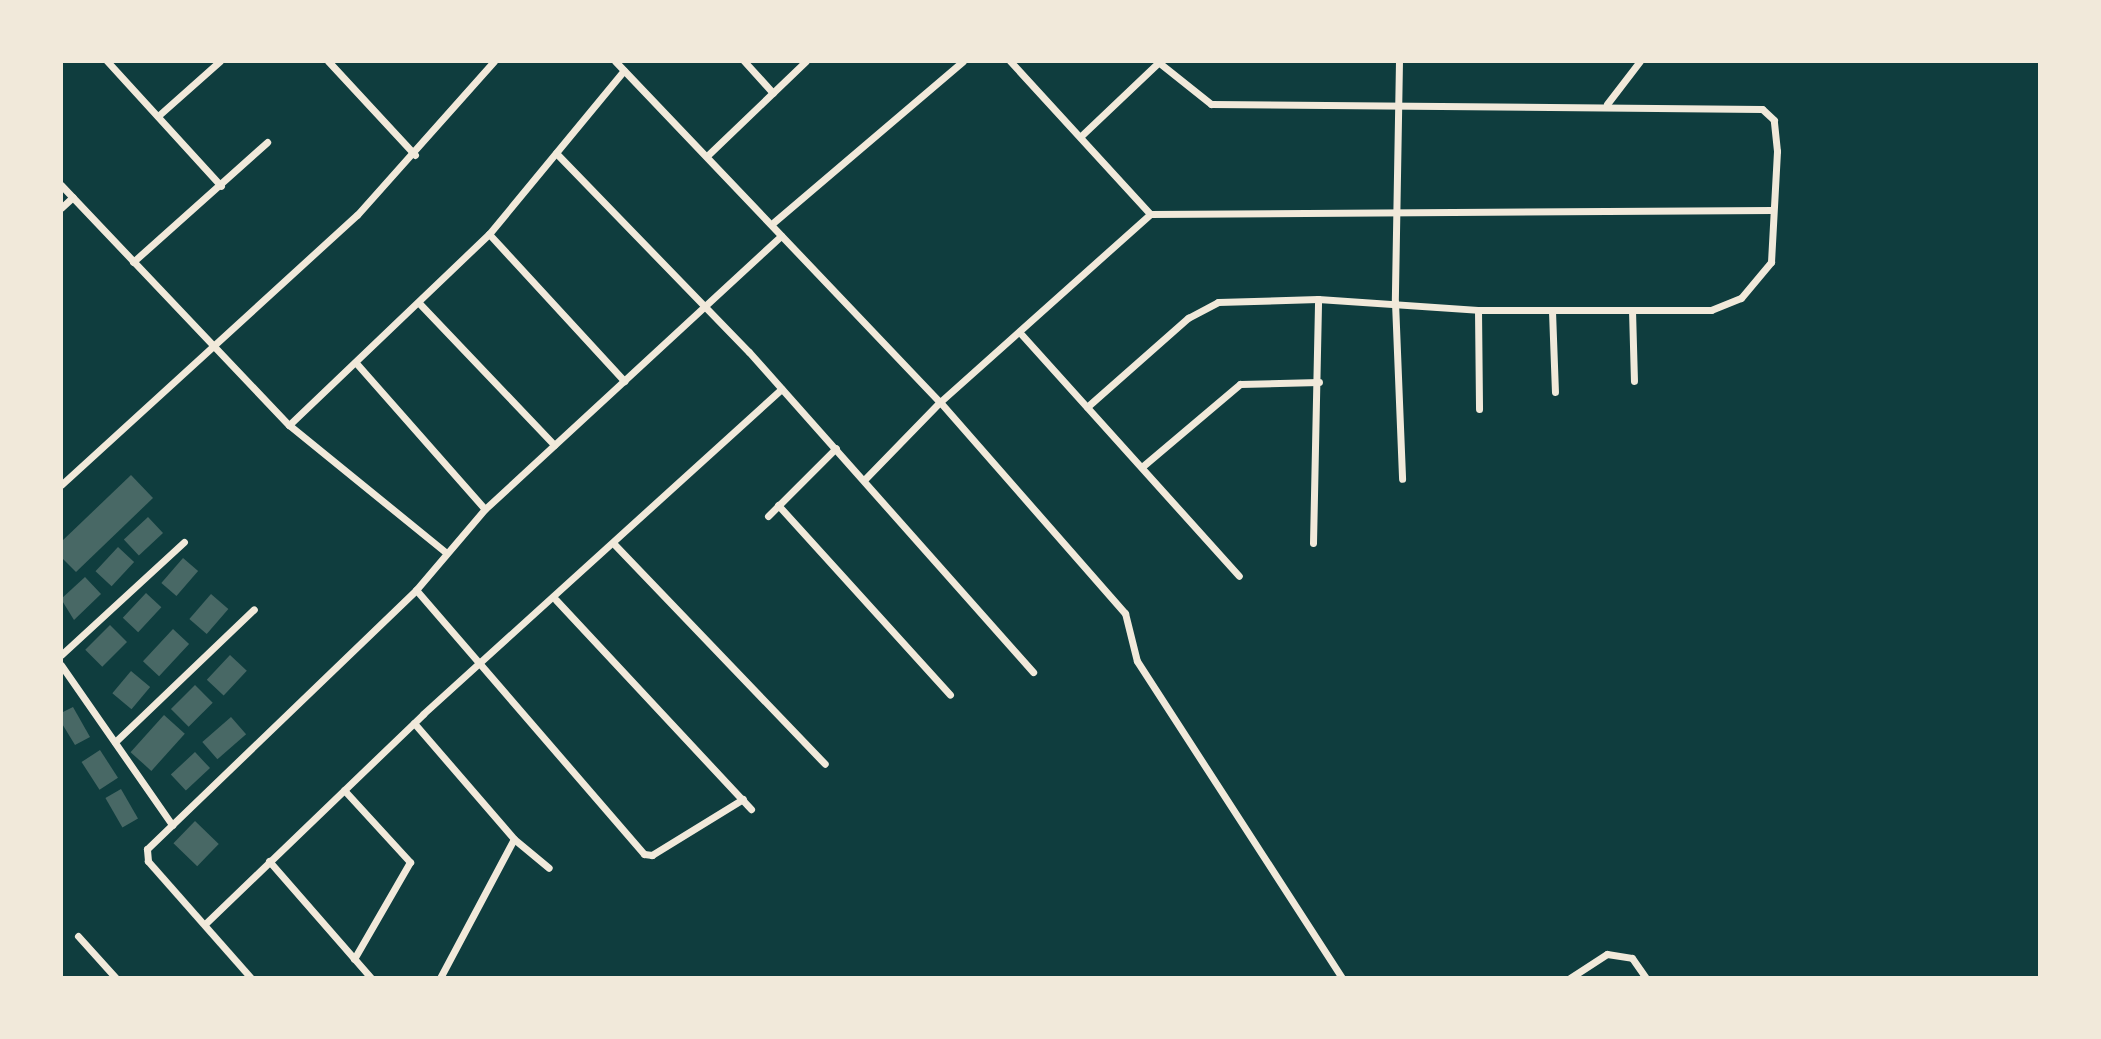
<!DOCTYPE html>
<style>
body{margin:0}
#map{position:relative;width:2101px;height:1039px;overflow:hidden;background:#0f3d3e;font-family:Overpass,sans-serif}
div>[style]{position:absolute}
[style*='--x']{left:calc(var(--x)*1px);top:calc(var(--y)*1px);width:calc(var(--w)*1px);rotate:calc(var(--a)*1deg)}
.building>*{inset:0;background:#486865;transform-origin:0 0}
.minor>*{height:7px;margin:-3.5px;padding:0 3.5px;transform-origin:3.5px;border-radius:3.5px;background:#f1e9da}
span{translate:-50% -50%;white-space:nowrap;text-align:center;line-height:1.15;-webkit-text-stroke:6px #f1e9da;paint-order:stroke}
.frame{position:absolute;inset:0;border:63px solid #f1e9da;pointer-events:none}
</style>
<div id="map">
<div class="building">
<div style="clip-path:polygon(131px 475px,153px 498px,76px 572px,61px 557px,61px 542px)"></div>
<div style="left:148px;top:517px;width:22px;height:33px;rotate:47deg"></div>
<div style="left:118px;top:547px;width:22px;height:33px;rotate:43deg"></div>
<div style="left:183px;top:558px;width:20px;height:33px;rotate:41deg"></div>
<div style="clip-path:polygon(85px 577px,101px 594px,74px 620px,61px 599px)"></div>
<div style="left:146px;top:593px;width:21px;height:34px;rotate:43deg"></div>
<div style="left:211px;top:594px;width:23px;height:33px;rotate:41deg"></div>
<div style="left:110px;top:625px;width:24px;height:35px;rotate:45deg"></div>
<div style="left:173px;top:629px;width:22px;height:44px;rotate:43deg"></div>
<div style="left:230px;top:655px;width:23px;height:34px;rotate:43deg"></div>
<div style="left:131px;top:671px;width:25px;height:29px;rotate:40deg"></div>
<div style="left:195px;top:685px;width:25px;height:34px;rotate:45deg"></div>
<div style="clip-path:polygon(73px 707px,90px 737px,75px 745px,61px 722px,61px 713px)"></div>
<div style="left:164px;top:715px;width:28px;height:50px;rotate:42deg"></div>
<div style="left:231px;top:717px;width:23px;height:38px;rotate:49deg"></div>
<div style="left:100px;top:750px;width:33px;height:22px;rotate:57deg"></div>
<div style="left:195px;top:752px;width:22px;height:33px;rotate:47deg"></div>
<div style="left:121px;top:789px;width:34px;height:18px;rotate:60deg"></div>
<div style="left:195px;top:821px;width:33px;height:31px;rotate:44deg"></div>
</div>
<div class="minor">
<div style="--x:107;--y:61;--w:169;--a:47.6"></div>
<div style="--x:328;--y:61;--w:128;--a:47.2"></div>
<div style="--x:615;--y:61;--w:471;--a:46.4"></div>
<div style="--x:940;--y:402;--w:282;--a:-41.8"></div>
<div style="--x:1150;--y:214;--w:622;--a:-0.37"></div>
<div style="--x:744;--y:61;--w:43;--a:47.8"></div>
<div style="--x:1010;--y:61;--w:207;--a:47.5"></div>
<div style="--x:1399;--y:61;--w:241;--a:91"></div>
<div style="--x:1395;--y:302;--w:177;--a:87.7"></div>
<div style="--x:1607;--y:104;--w:54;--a:-52.5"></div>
<div style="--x:158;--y:116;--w:83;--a:-41.6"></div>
<div style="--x:1081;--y:136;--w:108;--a:-43.5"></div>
<div style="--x:556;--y:153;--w:277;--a:45.9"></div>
<div style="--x:749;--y:352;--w:428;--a:48.4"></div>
<div style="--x:709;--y:154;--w:134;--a:-43.8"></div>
<div style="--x:61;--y:185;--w:331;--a:46.5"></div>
<div style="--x:289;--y:425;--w:200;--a:39.1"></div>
<div style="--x:61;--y:208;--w:16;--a:-43"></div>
<div style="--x:774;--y:222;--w:248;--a:-40.4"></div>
<div style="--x:489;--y:234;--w:200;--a:47.4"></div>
<div style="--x:133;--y:262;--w:180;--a:-41.8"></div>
<div style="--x:419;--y:303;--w:196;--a:46.4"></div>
<div style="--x:1478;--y:310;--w:99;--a:89.4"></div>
<div style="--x:1632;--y:310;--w:71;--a:88.4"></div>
<div style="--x:1552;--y:311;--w:81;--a:87.9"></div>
<div style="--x:1022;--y:335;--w:324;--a:48"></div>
<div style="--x:357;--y:364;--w:193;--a:48.6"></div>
<div style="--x:1087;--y:407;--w:135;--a:-41.4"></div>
<div style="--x:1188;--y:318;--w:34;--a:-28"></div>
<div style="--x:1218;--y:302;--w:100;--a:-1.7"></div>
<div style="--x:1318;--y:299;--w:160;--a:3.9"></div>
<div style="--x:1478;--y:310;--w:233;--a:0"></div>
<div style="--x:1711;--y:310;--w:32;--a:-22"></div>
<div style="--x:1741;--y:298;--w:47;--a:-50.2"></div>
<div style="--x:1771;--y:262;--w:111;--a:-86.9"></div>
<div style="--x:1777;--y:151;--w:31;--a:-96"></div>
<div style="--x:1774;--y:120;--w:16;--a:-137"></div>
<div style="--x:1762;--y:109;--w:551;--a:-179.48"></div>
<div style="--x:1211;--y:104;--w:69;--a:-141.5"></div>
<div style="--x:289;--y:425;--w:277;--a:-43.7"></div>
<div style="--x:489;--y:234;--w:212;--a:-50.5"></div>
<div style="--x:1143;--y:466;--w:127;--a:-40.2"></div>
<div style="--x:1240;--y:384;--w:79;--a:-1.5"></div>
<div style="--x:865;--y:479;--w:107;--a:-45.8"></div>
<div style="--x:940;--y:402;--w:281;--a:48.8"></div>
<div style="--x:1125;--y:613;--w:49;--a:76"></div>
<div style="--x:1137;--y:661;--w:378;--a:57.1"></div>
<div style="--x:61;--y:485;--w:401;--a:-42.4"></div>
<div style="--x:357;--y:215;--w:206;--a:-48.3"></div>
<div style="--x:778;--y:505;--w:256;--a:47.8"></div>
<div style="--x:768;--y:516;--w:96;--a:-45"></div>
<div style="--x:1313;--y:543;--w:244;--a:-88.8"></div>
<div style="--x:615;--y:545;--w:303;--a:46.2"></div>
<div style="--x:556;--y:600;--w:286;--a:47"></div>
<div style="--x:61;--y:655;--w:167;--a:-42.6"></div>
<div style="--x:61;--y:665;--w:195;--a:55.2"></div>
<div style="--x:414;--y:723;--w:153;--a:49.2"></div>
<div style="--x:514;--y:839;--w:45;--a:39.6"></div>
<div style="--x:115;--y:742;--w:192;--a:-43.7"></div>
<div style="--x:344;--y:790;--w:98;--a:47.5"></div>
<div style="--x:410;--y:862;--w:112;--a:120"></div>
<div style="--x:743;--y:799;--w:107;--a:148.4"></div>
<div style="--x:652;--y:855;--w:8;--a:-173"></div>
<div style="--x:644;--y:854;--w:349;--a:-130.8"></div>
<div style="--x:416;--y:590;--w:106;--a:-49.6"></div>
<div style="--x:485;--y:509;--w:403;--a:-42.7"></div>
<div style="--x:269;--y:861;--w:155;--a:48.9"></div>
<div style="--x:205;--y:924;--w:303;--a:-43.9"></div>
<div style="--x:423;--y:714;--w:484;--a:-42.2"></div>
<div style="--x:78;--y:936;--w:57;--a:47.9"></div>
<div style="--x:251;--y:978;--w:156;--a:-131.4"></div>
<div style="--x:148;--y:861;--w:12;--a:-95"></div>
<div style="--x:147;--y:849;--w:373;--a:-43.9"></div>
<div style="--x:440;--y:978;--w:157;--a:-62"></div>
<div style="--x:1570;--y:978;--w:44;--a:-33"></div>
<div style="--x:1607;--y:954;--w:25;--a:9"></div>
<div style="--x:1632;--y:958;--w:24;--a:55"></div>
</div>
<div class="frame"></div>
</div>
